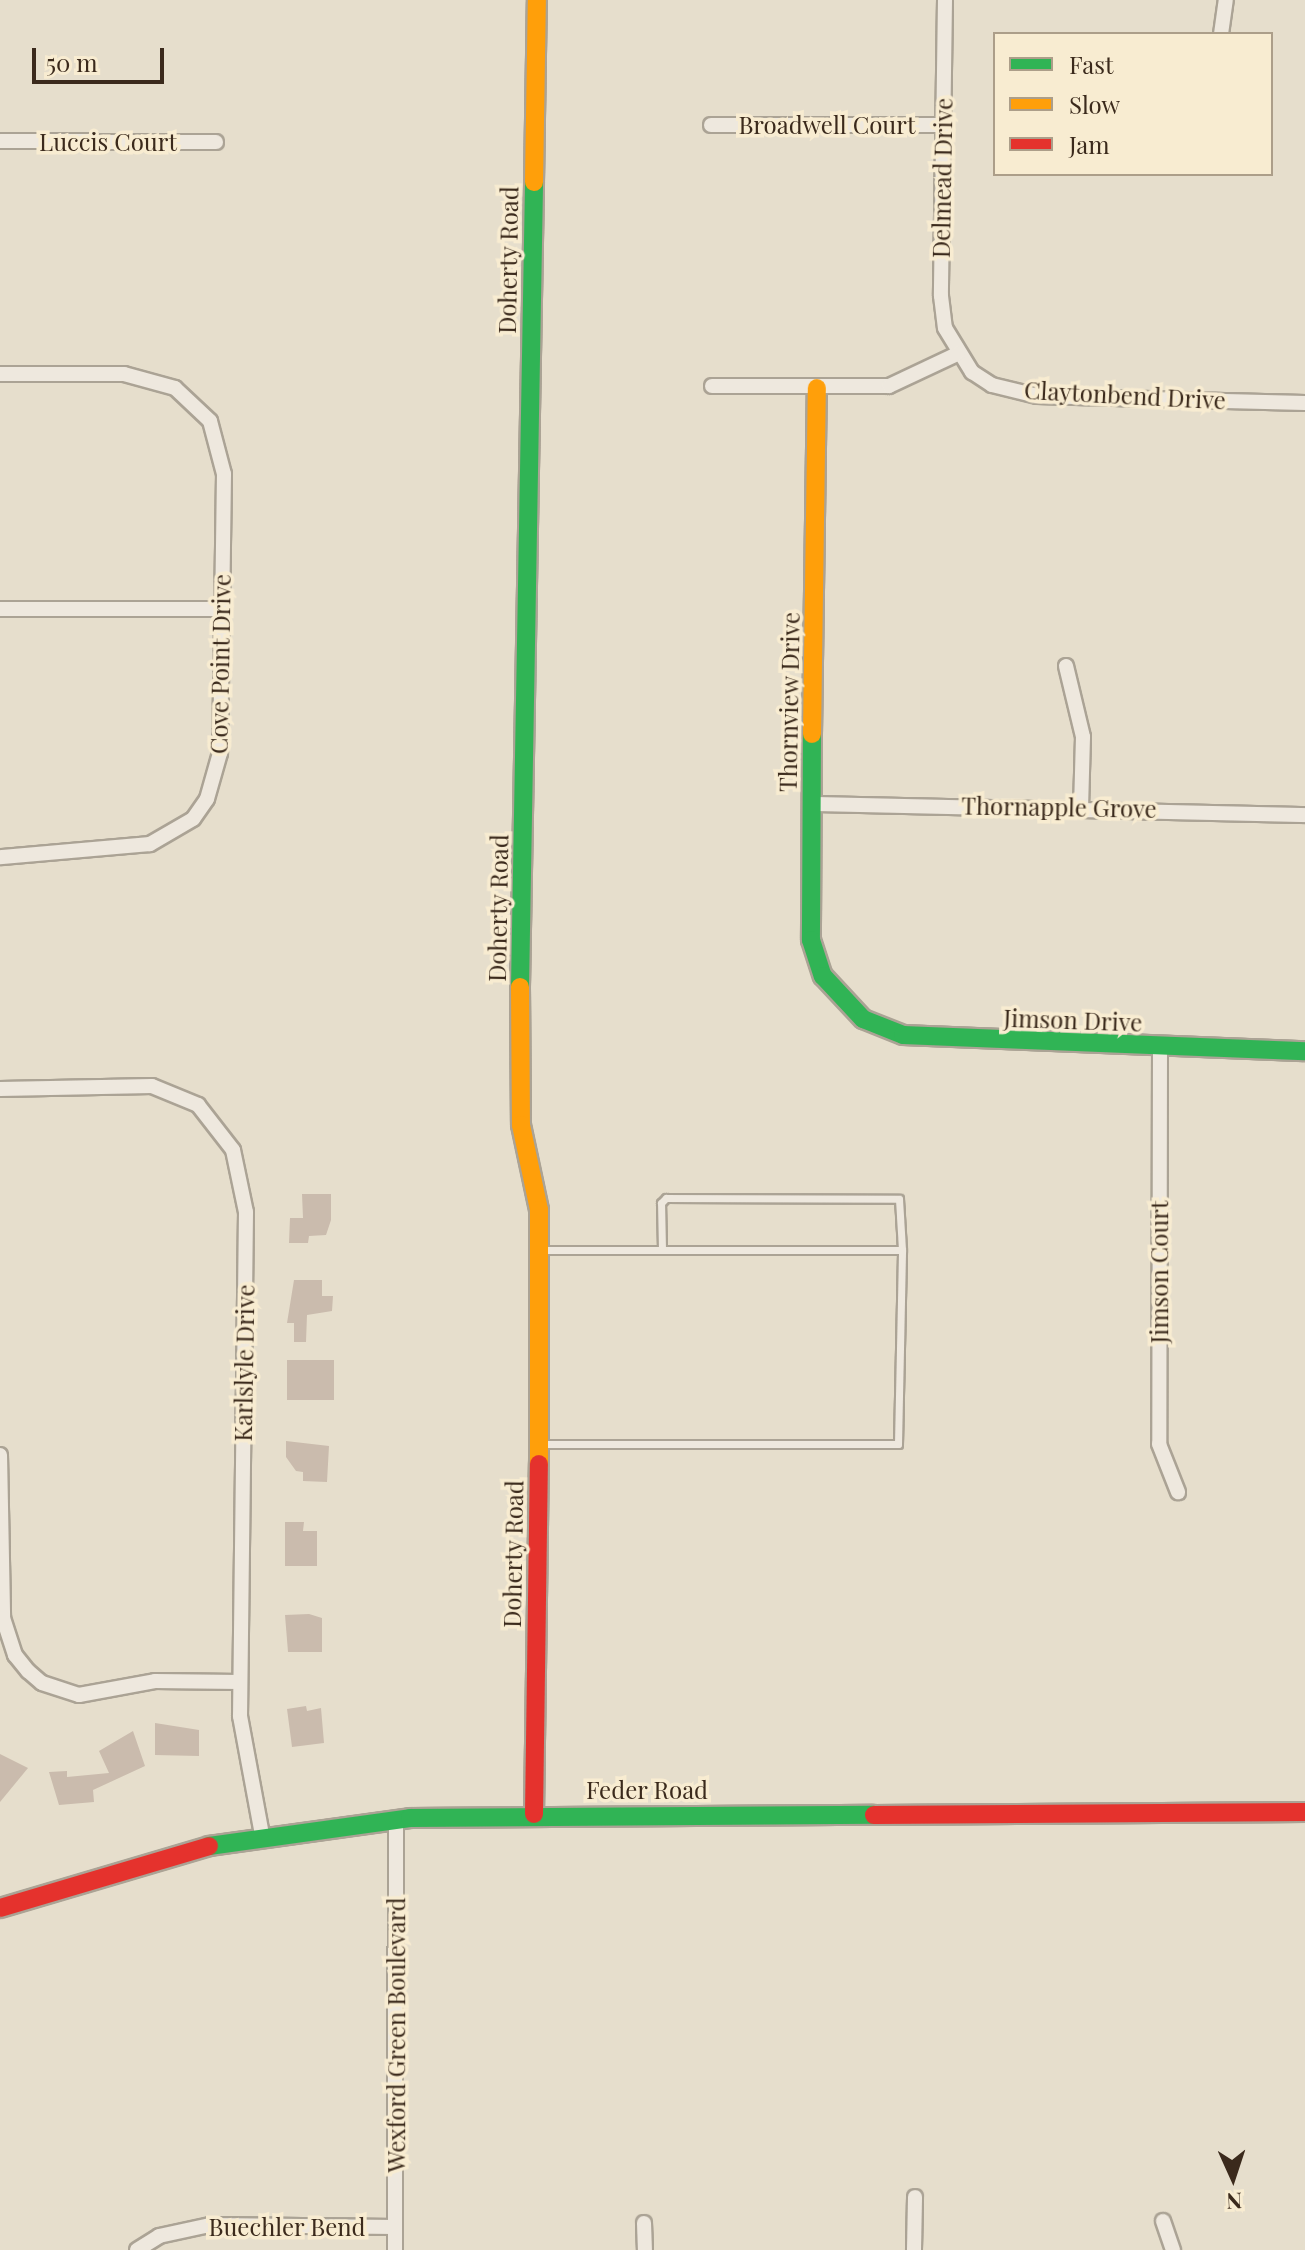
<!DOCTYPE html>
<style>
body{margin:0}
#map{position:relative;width:1305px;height:2250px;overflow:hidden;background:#e6decc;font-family:"Playfair Display",serif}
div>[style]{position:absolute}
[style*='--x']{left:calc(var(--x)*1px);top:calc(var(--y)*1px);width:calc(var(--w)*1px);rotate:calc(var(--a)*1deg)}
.building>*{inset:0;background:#cabbad;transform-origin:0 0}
.roads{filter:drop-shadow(2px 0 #aba395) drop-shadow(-2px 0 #aba395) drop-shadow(0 2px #aba395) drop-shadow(0 -2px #aba395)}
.lane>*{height:7px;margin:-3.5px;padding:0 3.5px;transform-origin:3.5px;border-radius:3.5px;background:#eee8de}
.street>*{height:14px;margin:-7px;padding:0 7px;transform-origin:7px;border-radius:7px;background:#eee8de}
.fast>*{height:18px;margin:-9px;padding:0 9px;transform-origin:9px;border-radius:9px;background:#30b455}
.slow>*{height:18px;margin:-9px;padding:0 9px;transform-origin:9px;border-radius:9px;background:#ff9f0a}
.jam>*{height:18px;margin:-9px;padding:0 9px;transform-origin:9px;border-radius:9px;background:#e5322d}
span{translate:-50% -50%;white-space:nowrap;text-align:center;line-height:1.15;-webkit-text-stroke:7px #f8ecd1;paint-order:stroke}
.street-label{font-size:24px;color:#3b2a1c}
.legend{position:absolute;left:993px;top:32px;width:280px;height:144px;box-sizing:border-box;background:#f8ecd1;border:2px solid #ac9e89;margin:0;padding:10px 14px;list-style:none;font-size:24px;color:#3b2a1c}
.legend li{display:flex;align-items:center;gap:16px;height:40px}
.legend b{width:40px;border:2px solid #ac9e89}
.north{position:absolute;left:1193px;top:2138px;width:80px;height:80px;-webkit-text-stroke:6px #f8ecd1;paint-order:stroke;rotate:177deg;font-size:22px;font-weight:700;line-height:32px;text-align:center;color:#3b2a1c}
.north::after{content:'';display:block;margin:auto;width:28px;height:36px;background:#3b2a1c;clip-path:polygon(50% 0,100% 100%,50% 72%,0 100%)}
.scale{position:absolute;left:32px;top:48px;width:132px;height:36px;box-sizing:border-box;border:4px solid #3b2a1c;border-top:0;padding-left:10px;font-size:24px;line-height:28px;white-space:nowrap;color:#3b2a1c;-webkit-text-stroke:6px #f8ecd1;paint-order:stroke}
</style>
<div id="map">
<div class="building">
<div style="clip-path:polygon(302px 1194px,331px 1194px,331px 1220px,326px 1235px,309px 1236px,308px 1243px,289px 1243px,290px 1218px,303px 1218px)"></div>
<div style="clip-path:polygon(294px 1280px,322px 1280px,322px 1296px,333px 1296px,332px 1311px,307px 1315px,306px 1342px,294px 1342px,294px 1323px,287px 1323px)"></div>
<div style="left:334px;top:1360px;width:40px;height:47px;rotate:90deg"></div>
<div style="clip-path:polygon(286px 1441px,329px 1446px,327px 1482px,303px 1481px,303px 1472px,296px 1471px,286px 1457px)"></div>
<div style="clip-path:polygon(285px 1522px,304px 1522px,303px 1531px,317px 1531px,317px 1566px,285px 1566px)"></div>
<div style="clip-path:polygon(309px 1614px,322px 1618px,322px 1652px,288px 1652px,285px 1615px)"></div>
<div style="clip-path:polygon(306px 1706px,307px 1711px,321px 1708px,324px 1743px,292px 1747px,287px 1709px)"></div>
<div style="clip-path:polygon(155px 1723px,199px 1730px,199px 1756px,155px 1755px)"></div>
<div style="clip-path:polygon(133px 1731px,145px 1766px,93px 1790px,94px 1802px,59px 1805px,49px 1772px,67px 1771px,67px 1777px,109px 1773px,99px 1751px)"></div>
<div style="clip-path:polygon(0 1754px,28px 1768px,0 1802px)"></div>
</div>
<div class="roads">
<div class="lane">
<div style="--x:662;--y:1249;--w:46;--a:-91.2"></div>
<div style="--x:661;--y:1203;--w:7;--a:-45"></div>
<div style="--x:666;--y:1198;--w:233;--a:0.2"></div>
<div style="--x:899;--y:1199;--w:51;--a:86.6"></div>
<div style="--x:542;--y:1444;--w:356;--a:0"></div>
<div style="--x:898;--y:1444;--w:194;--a:-88.8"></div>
<div style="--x:902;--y:1250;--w:360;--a:180"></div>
</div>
<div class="street">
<div style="--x:945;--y:0;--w:296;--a:90.8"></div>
<div style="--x:941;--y:296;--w:32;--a:83"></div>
<div style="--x:945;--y:328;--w:52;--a:58.5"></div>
<div style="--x:972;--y:372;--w:24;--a:33"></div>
<div style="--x:992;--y:385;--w:46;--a:13.7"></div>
<div style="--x:1037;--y:396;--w:268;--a:1.5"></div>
<div style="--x:1221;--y:34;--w:34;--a:-82"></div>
<div style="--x:711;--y:125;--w:231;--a:0"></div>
<div style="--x:0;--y:141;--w:216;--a:0.3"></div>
<div style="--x:0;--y:374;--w:124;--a:0"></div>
<div style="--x:124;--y:374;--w:53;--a:15.4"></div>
<div style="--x:175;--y:388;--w:48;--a:43.3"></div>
<div style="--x:210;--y:421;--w:55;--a:75.2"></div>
<div style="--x:224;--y:474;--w:279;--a:90.8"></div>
<div style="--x:220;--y:753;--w:48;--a:105.8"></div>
<div style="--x:207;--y:799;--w:24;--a:125"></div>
<div style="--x:193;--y:819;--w:50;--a:149.8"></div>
<div style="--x:150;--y:844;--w:151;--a:175"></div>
<div style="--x:712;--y:386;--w:177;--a:0"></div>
<div style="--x:889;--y:386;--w:75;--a:-25.2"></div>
<div style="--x:0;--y:609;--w:222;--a:0"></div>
<div style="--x:1066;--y:666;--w:73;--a:76.5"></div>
<div style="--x:1083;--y:737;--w:70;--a:91.6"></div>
<div style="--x:812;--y:804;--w:493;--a:1.3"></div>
<div style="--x:1160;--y:1047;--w:397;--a:90.1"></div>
<div style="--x:1159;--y:1444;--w:52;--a:68.4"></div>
<div style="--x:0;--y:1089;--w:152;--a:-1.1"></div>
<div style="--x:152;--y:1086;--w:50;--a:22.4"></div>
<div style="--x:198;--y:1105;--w:57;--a:52.1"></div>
<div style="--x:233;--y:1150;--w:63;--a:78.2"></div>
<div style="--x:246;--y:1212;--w:504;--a:90.68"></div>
<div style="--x:240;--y:1716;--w:121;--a:79.5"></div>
<div style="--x:0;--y:1455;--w:163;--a:88.9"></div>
<div style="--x:3;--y:1618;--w:39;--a:72"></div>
<div style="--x:15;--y:1655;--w:21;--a:51"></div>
<div style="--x:28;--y:1671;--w:18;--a:41"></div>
<div style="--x:42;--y:1683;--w:39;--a:18"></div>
<div style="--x:79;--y:1695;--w:77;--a:-10.4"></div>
<div style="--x:155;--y:1681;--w:85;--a:0.7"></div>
<div style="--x:1163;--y:2221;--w:31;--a:71"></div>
<div style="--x:644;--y:2223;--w:27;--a:88"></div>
<div style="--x:137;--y:2250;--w:26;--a:-32"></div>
<div style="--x:159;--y:2236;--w:52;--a:-12.2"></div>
<div style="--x:210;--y:2225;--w:185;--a:0.6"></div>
<div style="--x:395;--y:2250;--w:431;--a:-89.9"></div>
<div style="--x:914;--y:2250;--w:53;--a:-88.9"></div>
</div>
<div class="fast">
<div style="--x:812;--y:734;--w:206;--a:90.3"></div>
<div style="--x:811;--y:940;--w:38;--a:72"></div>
<div style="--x:823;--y:976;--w:59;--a:47.1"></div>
<div style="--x:863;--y:1019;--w:43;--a:21.8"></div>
<div style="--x:903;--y:1035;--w:402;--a:2.3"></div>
<div style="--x:520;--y:987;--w:805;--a:-89"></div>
<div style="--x:209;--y:1846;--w:203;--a:-7.9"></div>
<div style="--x:410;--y:1818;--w:464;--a:-0.4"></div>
</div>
<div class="slow">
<div style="--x:534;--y:182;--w:182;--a:-89.1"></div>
<div style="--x:812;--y:734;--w:346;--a:-89.2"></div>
<div style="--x:520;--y:987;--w:138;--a:89.6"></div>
<div style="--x:521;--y:1125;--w:87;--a:78"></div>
<div style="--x:539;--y:1210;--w:254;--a:90"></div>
</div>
<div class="jam">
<div style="--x:534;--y:1814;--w:350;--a:-89.2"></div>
<div style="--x:874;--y:1815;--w:431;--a:-0.4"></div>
<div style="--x:0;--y:1908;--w:218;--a:-16.5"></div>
</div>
</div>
<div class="street-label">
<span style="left:827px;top:125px">Broadwell Court</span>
<span style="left:108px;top:142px">Luccis Court</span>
<span style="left:942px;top:178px;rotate:-89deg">Delmead Drive</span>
<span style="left:508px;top:260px;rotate:-89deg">Doherty Road</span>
<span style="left:1125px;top:395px;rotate:3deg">Claytonbend Drive</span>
<span style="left:220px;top:664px;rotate:-89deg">Cove Point Drive</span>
<span style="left:789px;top:702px;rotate:-89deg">Thornview Drive</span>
<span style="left:1059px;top:807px;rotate:1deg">Thornapple Grove</span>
<span style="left:498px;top:908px;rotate:-89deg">Doherty Road</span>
<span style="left:1073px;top:1020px;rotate:2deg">Jimson Drive</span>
<span style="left:1159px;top:1272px;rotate:-90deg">Jimson Court</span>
<span style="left:244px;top:1363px;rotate:-89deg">Karlslyle Drive</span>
<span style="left:513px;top:1554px;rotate:-89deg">Doherty Road</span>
<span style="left:647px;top:1790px">Feder Road</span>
<span style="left:396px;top:2035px;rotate:-90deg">Wexford Green Boulevard</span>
<span style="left:287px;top:2227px">Buechler Bend</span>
</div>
<ul class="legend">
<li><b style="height:10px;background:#30b455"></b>Fast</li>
<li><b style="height:10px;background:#ff9f0a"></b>Slow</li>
<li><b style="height:10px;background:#e5322d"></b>Jam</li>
</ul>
<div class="north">N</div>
<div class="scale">50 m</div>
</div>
